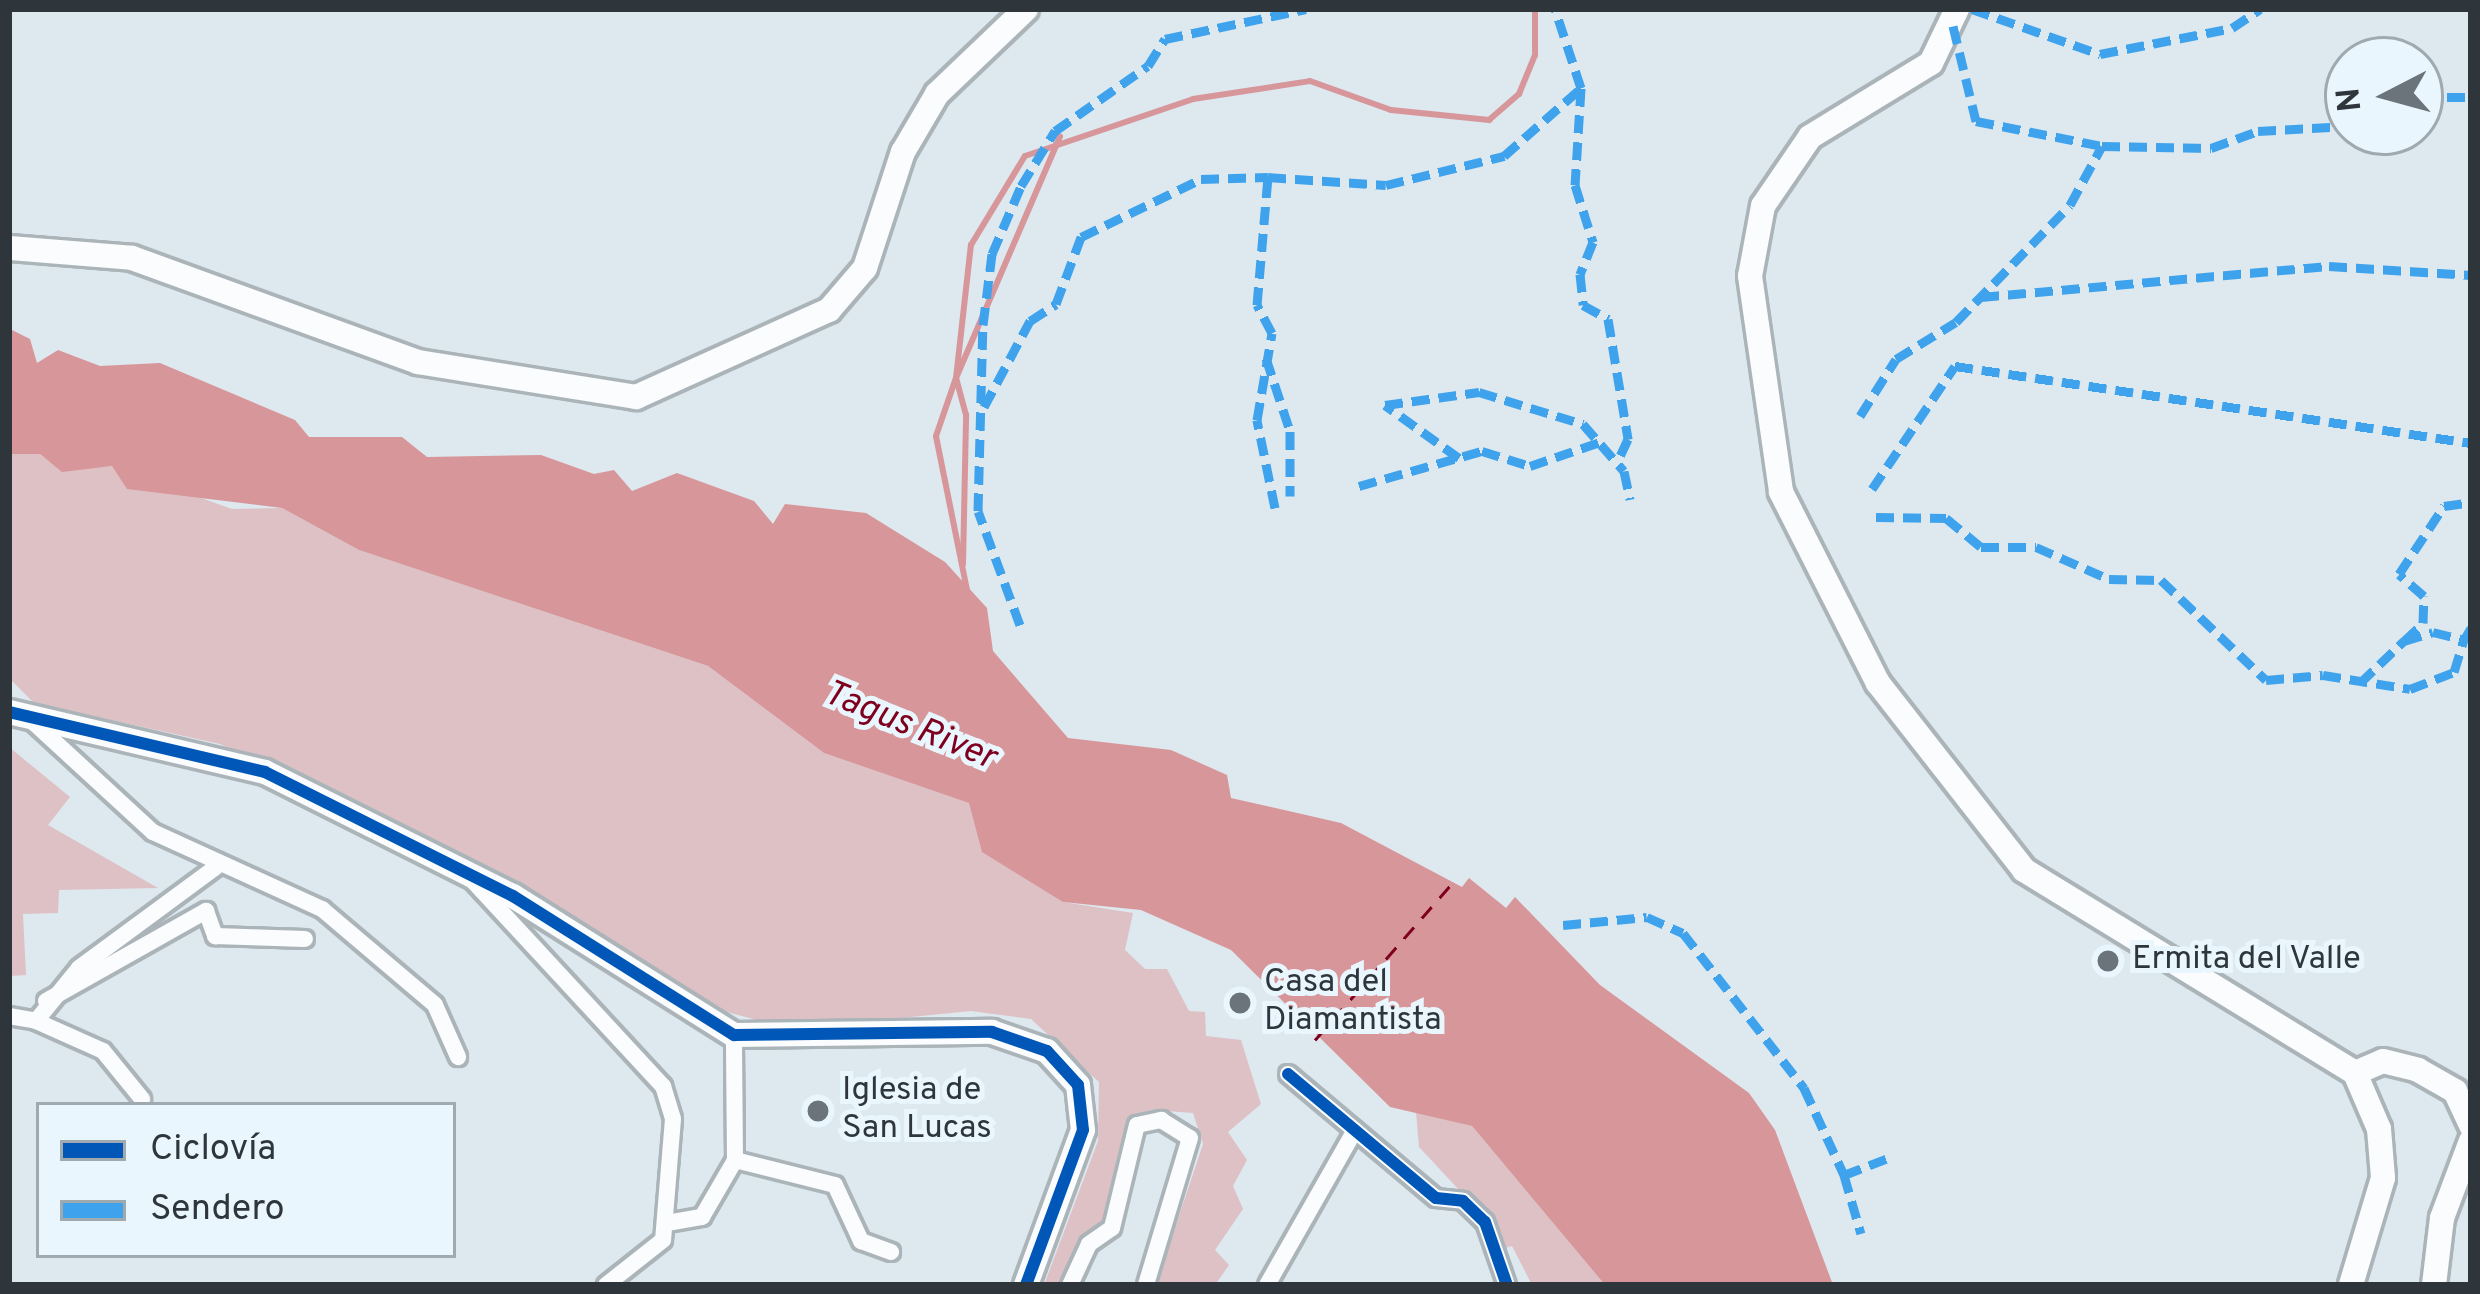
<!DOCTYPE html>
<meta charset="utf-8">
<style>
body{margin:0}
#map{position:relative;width:2480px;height:1294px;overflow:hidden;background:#dde8ef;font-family:Overpass,sans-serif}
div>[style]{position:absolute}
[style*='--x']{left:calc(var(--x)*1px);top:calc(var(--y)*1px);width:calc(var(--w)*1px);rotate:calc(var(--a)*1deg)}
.green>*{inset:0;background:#dec1c4}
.water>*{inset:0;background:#d7969a}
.stream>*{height:6px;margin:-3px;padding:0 3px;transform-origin:3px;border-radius:3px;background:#d7969a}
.ferry>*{height:3px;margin-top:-1.5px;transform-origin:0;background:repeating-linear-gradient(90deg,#7e001e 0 15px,transparent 0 27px)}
.roads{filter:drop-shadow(3px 0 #abb4b9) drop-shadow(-3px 0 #abb4b9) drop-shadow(0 3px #abb4b9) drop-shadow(0 -3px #abb4b9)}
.street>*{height:16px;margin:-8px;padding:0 8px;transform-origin:8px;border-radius:8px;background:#fafcfd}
.secondary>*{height:24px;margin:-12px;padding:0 12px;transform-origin:12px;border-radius:12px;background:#fafcfd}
.quiet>*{height:9px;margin-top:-4.5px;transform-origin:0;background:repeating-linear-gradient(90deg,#3ea3ec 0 18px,transparent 0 27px)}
.cycleway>*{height:12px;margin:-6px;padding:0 6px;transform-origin:6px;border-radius:6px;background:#0057b8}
.dots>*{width:33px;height:33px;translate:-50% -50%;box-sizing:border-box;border:6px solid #e9f6fe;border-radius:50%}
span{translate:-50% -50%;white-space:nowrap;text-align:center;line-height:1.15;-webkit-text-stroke:10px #e9f6fe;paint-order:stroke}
.poi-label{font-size:33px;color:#2e363b}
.left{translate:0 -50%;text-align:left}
.water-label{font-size:36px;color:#7e001e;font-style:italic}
.frame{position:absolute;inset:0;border:12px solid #2e363b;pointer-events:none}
.legend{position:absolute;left:36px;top:1102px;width:420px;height:156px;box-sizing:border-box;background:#e9f6fe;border:3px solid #9ea9b0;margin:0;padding:15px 21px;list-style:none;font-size:36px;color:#2e363b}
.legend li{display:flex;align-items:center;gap:24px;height:60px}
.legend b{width:60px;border:3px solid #9ea9b0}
.north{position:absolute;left:2324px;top:36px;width:120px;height:120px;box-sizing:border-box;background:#e9f6fe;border:3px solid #9ea9b0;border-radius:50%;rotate:264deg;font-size:33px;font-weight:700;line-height:48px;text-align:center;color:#2e363b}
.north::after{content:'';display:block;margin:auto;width:42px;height:54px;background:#6b747a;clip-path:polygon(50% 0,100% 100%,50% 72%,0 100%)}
</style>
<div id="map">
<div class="green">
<div style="clip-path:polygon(9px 454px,40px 454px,62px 471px,112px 466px,232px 509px,282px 508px,359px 550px,708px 666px,824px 753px,970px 803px,1063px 902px,1133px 913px,1125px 950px,1145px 969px,1167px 969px,1189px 1011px,1205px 1012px,1206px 1036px,1241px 1040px,1261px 1104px,1228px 1132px,1247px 1160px,1233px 1186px,1243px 1209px,1215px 1250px,1229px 1265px,1215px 1285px,1156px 1285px,1203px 1144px,1193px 1113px,1153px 1110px,1135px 1116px,1113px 1213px,1064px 1285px,1044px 1285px,1098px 1141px,1099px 1082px,1031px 1019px,971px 1011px,791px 1029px,723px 1011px,480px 865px,220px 744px,34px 703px,9px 678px)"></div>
<div style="clip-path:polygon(9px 747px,70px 797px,48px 825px,158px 888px,59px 890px,58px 913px,23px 914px,26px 975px,9px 976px)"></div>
<div style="clip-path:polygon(1416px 1112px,1472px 1126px,1605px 1285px,1532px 1285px,1512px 1246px,1495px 1251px,1489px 1222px,1419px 1147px)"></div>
</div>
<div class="water">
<div style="clip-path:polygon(10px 329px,30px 339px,37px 363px,58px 350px,100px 366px,160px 363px,295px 420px,309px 437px,402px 437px,427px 457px,541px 455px,594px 474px,614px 470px,632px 491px,677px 473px,754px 501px,773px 524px,785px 504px,866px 513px,945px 562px,987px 608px,993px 651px,1068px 738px,1171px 750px,1227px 775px,1231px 798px,1341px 823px,1462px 887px,1469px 878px,1506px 908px,1515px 897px,1600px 985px,1749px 1093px,1775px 1130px,1833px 1285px,1605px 1285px,1472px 1126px,1390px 1107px,1231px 950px,1141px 910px,1063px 902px,982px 852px,969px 803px,824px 753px,708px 666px,359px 550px,282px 508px,127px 489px,112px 466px,62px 472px,40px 454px,9px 454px)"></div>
</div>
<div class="stream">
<div style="--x:963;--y:564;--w:149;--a:-88.8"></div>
<div style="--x:966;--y:415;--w:38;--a:-105"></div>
<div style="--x:956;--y:378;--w:263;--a:-66.7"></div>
<div style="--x:967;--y:590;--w:157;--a:-101.4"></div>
<div style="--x:936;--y:436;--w:61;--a:-71"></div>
<div style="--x:956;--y:378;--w:134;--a:-83.6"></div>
<div style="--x:971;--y:245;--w:104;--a:-58.8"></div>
<div style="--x:1025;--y:156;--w:177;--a:-18.7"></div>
<div style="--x:1193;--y:99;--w:118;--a:-8.7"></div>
<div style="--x:1310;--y:81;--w:86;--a:19.7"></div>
<div style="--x:1391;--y:110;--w:99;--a:5.8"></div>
<div style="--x:1489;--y:120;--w:40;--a:-41"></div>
<div style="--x:1519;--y:94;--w:42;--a:-67.7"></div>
<div style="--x:1535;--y:55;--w:46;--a:-90"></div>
</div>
<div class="ferry">
<div style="--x:1315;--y:1040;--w:211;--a:-48.8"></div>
</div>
<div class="roads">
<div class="street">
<div style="--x:31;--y:720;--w:166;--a:42.6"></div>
<div style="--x:153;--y:832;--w:186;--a:24.5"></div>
<div style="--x:322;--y:909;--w:148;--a:40.3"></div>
<div style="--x:435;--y:1005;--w:57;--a:66.1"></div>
<div style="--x:473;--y:881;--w:280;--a:47.2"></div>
<div style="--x:663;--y:1086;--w:34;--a:73"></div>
<div style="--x:673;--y:1119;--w:121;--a:94.7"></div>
<div style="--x:663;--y:1240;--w:73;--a:141.7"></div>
<div style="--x:46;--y:1001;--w:184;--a:-29.4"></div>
<div style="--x:206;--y:911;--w:27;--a:70"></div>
<div style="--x:215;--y:936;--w:90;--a:1.9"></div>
<div style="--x:9;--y:1016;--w:27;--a:10"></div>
<div style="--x:36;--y:1021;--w:68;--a:-50.9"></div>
<div style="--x:79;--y:968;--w:170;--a:-36.4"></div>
<div style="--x:36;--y:1021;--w:73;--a:24.1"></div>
<div style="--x:103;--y:1051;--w:62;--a:50.9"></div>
<div style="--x:1288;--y:1074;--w:193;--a:40"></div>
<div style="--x:1436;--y:1198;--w:27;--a:6"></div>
<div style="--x:1463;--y:1201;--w:30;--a:44"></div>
<div style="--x:1485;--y:1222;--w:67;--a:70.8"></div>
<div style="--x:735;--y:1160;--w:103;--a:14"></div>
<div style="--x:835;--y:1185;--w:62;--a:65.1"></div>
<div style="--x:861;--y:1241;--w:32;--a:20"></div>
<div style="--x:667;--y:1223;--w:36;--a:-10"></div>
<div style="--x:702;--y:1217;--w:66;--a:-59.9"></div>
<div style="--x:735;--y:1160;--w:125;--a:-90.5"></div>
<div style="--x:1070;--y:1285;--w:45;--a:-65.1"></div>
<div style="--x:1089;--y:1244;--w:28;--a:-35"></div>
<div style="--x:1112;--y:1228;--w:106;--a:-76.4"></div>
<div style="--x:1137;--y:1125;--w:25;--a:-12"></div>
<div style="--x:1161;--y:1120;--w:34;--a:32"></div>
<div style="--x:1190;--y:1138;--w:153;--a:106.7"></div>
<div style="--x:1267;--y:1285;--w:178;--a:-60.4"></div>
</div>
<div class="secondary">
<div style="--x:1957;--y:9;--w:60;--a:115.7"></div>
<div style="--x:1931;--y:63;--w:142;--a:148.6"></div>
<div style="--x:1810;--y:137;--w:83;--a:124.3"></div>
<div style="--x:1763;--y:206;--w:71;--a:100.5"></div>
<div style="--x:1750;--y:276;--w:218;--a:81.8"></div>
<div style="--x:1781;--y:492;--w:214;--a:63.1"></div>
<div style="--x:1878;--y:683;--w:237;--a:52"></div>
<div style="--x:2024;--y:870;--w:388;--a:31.5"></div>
<div style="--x:2355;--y:1073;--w:61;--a:66.8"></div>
<div style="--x:2379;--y:1129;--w:49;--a:85.3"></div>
<div style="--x:2383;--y:1178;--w:112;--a:106.7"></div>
<div style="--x:9;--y:248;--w:123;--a:4.6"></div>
<div style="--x:132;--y:258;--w:304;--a:20"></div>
<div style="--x:418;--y:362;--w:221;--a:9.1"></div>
<div style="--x:636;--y:397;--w:212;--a:-24.3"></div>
<div style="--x:829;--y:310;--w:55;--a:-49.4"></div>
<div style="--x:865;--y:268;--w:122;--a:-71.9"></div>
<div style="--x:903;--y:152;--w:67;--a:-59.6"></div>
<div style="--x:937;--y:94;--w:123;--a:-43.7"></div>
<div style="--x:9;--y:712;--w:263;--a:13.2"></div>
<div style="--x:265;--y:772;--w:277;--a:26.6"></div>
<div style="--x:513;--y:896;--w:261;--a:32.2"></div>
<div style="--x:734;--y:1035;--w:258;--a:-0.7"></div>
<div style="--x:992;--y:1032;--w:58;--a:19.1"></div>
<div style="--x:1047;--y:1051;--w:46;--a:47.6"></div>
<div style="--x:1078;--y:1085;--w:45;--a:83.7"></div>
<div style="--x:1083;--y:1130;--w:165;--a:110.2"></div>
<div style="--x:2355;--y:1073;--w:30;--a:-23"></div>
<div style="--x:2383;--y:1061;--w:36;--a:14"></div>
<div style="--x:2418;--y:1070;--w:43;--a:29.6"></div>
<div style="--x:2455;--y:1091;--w:38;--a:65"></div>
<div style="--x:2434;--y:1285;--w:67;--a:-83.2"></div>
<div style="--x:2442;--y:1218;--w:82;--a:-69.4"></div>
</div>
</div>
<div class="quiet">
<div style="--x:1972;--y:9;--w:136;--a:19.4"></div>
<div style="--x:2100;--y:54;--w:135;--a:-11.1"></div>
<div style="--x:2232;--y:28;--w:34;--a:-34"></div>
<div style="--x:1953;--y:26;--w:98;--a:76.4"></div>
<div style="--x:1976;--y:121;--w:128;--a:11.2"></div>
<div style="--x:1581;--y:88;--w:97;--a:93.5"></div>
<div style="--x:1575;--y:185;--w:60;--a:72.5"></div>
<div style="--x:1593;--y:242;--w:35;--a:112"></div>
<div style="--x:1580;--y:274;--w:31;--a:84"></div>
<div style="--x:1583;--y:305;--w:29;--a:29"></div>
<div style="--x:1608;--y:319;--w:122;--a:80.5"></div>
<div style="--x:1628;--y:439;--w:26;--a:115"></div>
<div style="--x:2420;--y:97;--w:51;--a:0"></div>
<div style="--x:1981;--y:297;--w:349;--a:-5.1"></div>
<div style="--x:2329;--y:266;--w:142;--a:3.6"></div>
<div style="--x:1266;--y:358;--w:77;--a:71.8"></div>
<div style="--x:1290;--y:431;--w:65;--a:90"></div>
<div style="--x:984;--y:407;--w:98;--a:-61.9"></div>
<div style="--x:1030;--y:321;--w:31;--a:-33"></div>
<div style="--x:1056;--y:304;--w:72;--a:-69.5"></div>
<div style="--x:1081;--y:237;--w:133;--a:-25.8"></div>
<div style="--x:1201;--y:179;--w:67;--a:-1.7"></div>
<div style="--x:1860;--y:416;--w:67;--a:-57.7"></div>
<div style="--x:1896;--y:359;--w:70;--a:-31.7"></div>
<div style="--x:1956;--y:322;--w:163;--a:-45.7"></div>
<div style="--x:2070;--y:205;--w:67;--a:-61.5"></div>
<div style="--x:2102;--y:146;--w:109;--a:1.1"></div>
<div style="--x:2211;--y:148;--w:50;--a:-19.9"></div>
<div style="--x:2258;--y:131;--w:90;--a:-3.2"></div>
<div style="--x:1459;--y:458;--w:91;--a:-144.4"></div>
<div style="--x:1385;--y:405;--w:95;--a:-7.9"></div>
<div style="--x:1479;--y:392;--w:109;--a:17.1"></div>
<div style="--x:1583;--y:424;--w:62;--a:48.9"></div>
<div style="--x:1624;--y:471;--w:29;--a:78"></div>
<div style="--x:1359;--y:486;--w:128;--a:-15.9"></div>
<div style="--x:1482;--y:451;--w:50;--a:17.4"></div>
<div style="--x:1530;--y:466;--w:74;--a:-18.9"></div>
<div style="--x:1872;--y:489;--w:148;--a:-56"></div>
<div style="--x:1955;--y:366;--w:522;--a:8.49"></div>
<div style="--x:1275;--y:508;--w:90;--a:-101.6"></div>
<div style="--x:1257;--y:420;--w:88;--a:-80.2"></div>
<div style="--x:1272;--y:333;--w:32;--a:-118"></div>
<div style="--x:1257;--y:305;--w:128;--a:-85.1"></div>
<div style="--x:1268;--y:177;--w:118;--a:3.9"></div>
<div style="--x:1386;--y:185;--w:122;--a:-13.8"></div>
<div style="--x:1504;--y:156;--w:103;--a:-41.4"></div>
<div style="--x:1581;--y:88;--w:83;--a:-108.2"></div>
<div style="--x:1876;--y:517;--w:70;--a:0.8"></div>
<div style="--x:1946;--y:518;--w:45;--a:39.6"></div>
<div style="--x:1981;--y:547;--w:55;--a:0"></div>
<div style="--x:2036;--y:547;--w:80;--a:23.7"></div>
<div style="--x:2109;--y:579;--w:52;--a:1.1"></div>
<div style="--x:2161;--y:580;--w:145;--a:43.6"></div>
<div style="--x:2266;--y:680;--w:57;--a:-5"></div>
<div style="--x:2323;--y:675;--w:88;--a:9.1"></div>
<div style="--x:2410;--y:689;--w:47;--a:-21.1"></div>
<div style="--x:2454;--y:672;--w:34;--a:-73"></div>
<div style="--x:1020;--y:625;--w:121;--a:-110.2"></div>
<div style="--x:978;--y:511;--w:186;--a:-88.5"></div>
<div style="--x:983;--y:325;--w:72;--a:-82.8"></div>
<div style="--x:992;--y:254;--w:74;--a:-66.9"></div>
<div style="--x:1021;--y:186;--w:65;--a:-58.3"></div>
<div style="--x:1055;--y:131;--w:113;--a:-35"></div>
<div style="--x:1148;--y:66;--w:32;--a:-58"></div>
<div style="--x:1165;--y:39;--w:144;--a:-12"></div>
<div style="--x:2404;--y:641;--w:26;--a:-43"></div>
<div style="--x:2423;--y:623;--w:27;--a:-88"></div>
<div style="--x:2424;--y:596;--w:33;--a:-139"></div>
<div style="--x:2399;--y:574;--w:82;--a:-56.5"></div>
<div style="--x:2444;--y:506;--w:27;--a:-8"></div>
<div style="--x:2360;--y:683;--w:61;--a:-43.7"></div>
<div style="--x:2404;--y:641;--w:30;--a:-17"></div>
<div style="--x:2433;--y:632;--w:32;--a:14"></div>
<div style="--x:2464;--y:640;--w:14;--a:-60"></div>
<div style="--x:1563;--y:925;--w:84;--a:-5.4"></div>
<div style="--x:1647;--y:917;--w:39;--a:24"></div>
<div style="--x:1683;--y:933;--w:197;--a:52"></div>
<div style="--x:1804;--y:1088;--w:96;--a:65.3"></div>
<div style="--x:1844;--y:1175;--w:47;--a:-21.1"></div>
<div style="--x:1844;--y:1175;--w:61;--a:73.9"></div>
</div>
<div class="cycleway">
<div style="--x:9;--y:712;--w:263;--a:13.2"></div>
<div style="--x:265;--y:772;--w:277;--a:26.6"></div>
<div style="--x:513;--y:896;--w:261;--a:32.2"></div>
<div style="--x:734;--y:1035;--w:258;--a:-0.7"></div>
<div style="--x:992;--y:1032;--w:58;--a:19.1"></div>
<div style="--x:1047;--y:1051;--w:46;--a:47.6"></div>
<div style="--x:1078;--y:1085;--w:45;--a:83.7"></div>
<div style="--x:1083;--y:1130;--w:165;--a:110.2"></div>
<div style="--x:1288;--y:1074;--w:193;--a:40"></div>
<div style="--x:1436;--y:1198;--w:27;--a:6"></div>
<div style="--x:1463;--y:1201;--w:30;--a:44"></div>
<div style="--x:1485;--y:1222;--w:67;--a:70.8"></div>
</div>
<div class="dots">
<div style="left:2108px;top:961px;background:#6b747a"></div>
<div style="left:1240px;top:1003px;background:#6b747a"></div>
<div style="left:818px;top:1111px;background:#6b747a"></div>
</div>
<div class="poi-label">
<span class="left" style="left:2132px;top:961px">Ermita del Valle</span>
<span class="left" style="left:1264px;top:1003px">Casa del<br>Diamantista</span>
<span class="left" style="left:842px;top:1111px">Iglesia de<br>San Lucas</span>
</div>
<div class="water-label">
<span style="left:909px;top:727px;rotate:22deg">Tagus River</span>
</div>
<div class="frame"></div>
<ul class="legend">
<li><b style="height:15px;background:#0057b8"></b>Ciclovía</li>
<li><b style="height:15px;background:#3ea3ec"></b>Sendero</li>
</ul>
<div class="north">N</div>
</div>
